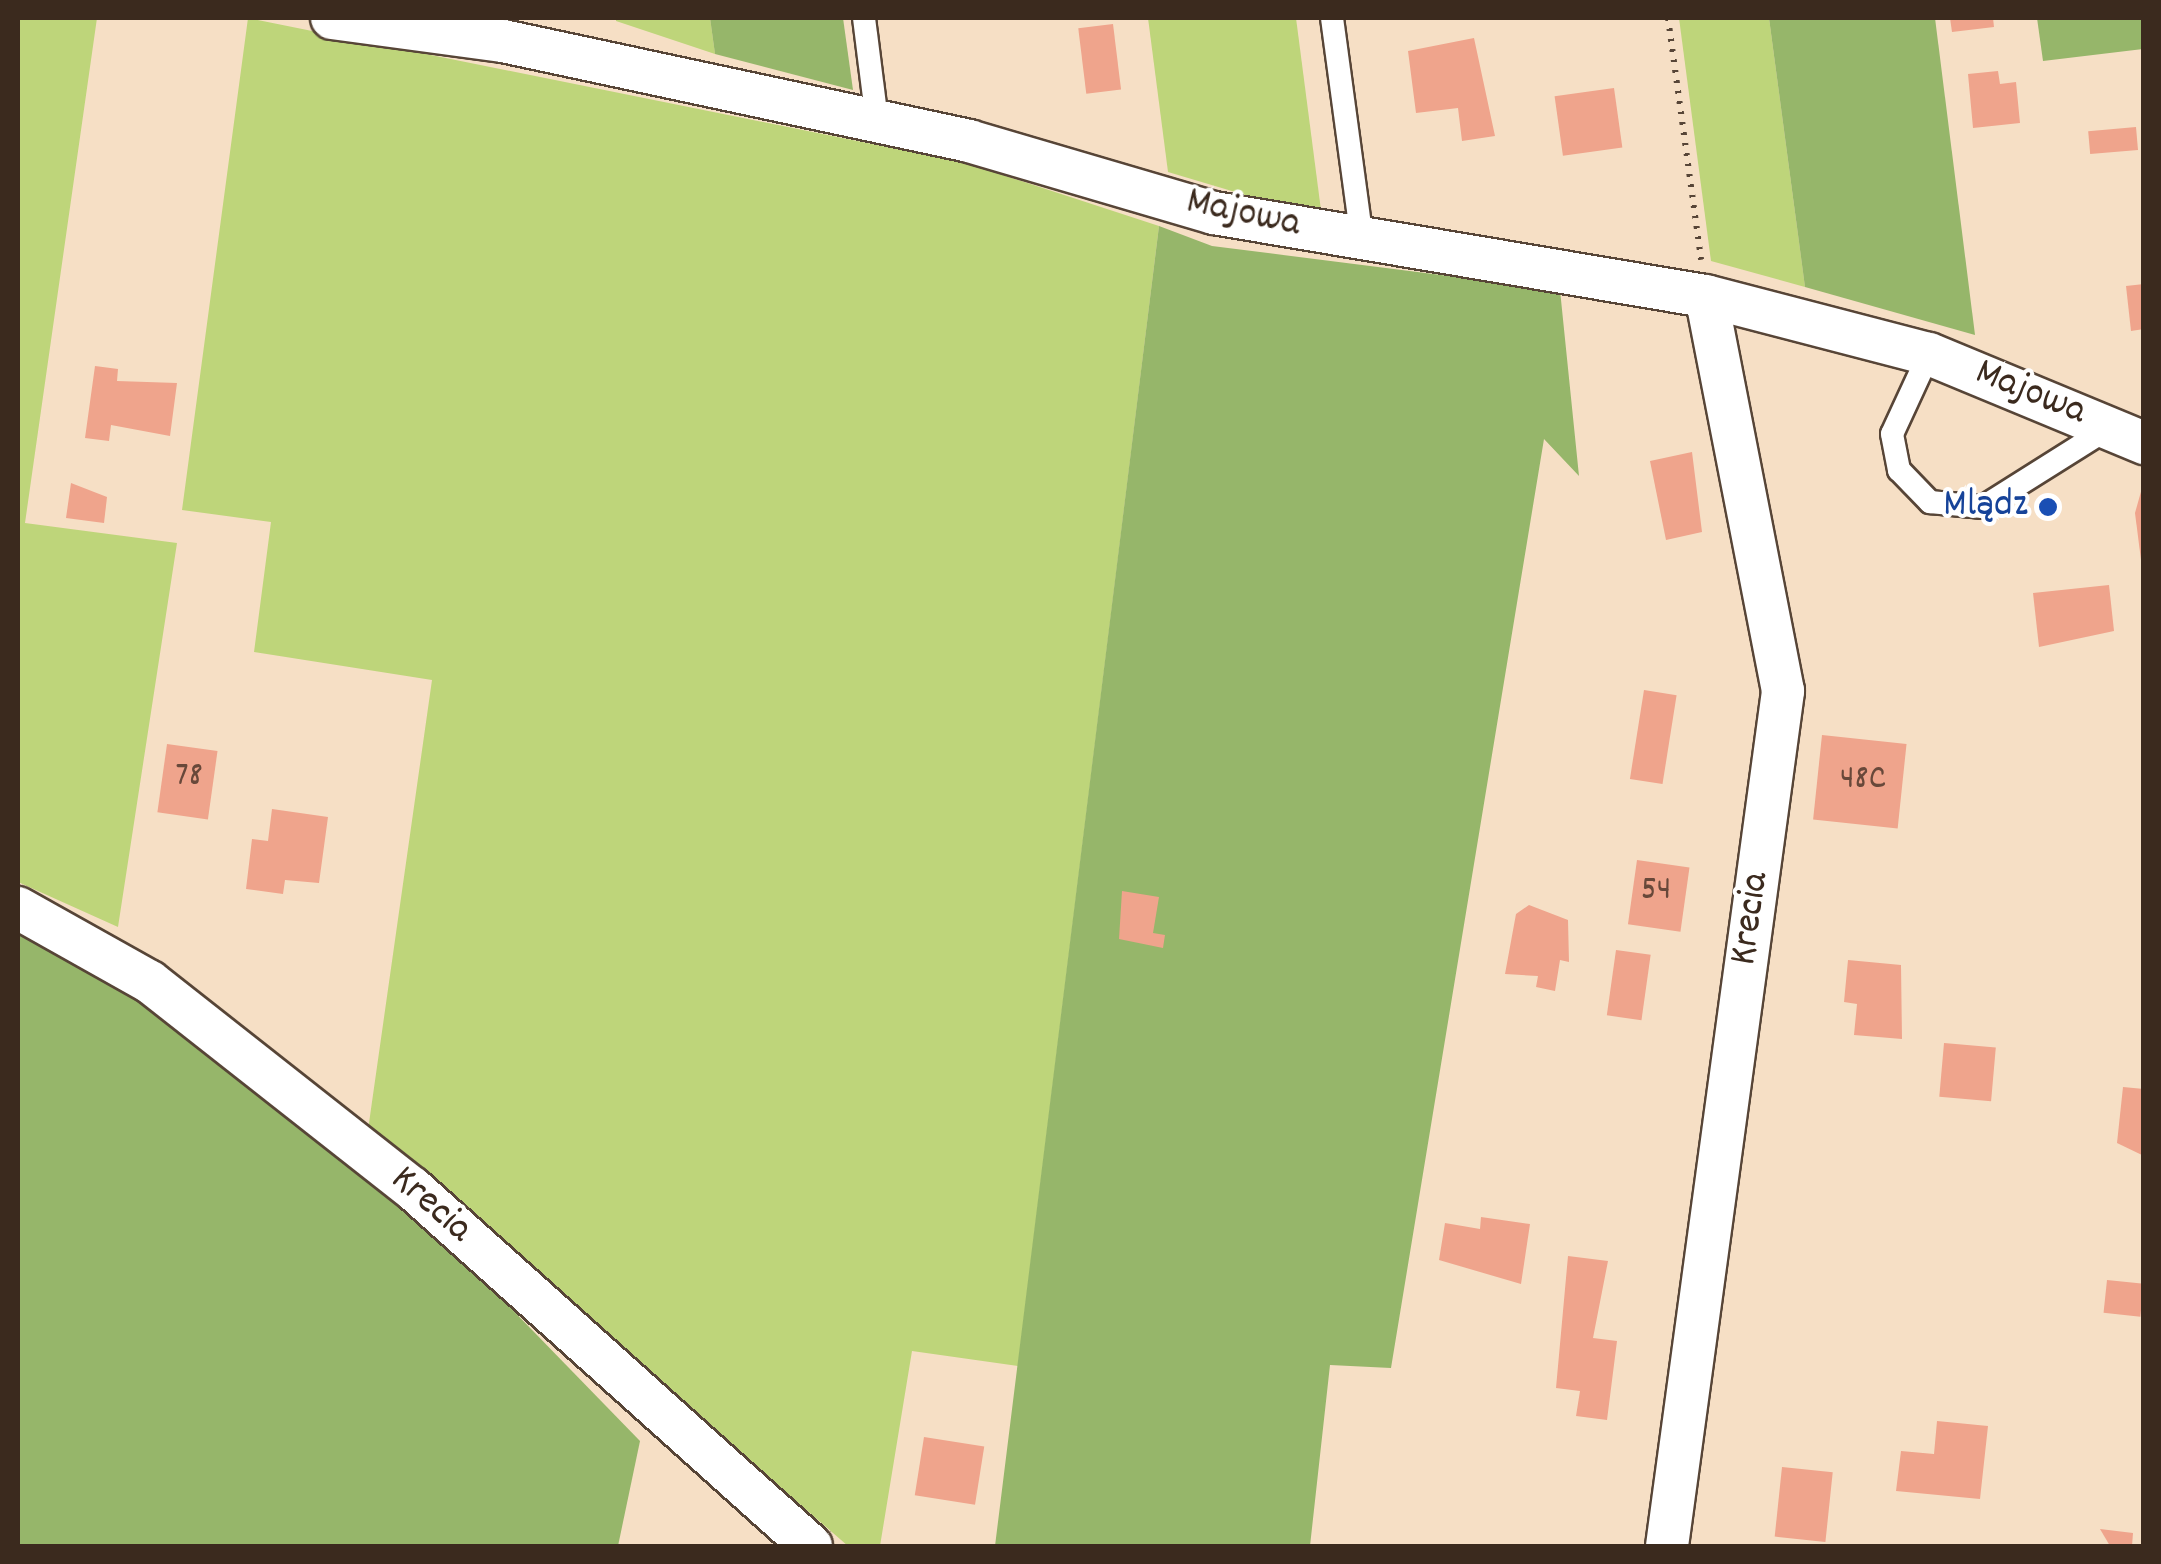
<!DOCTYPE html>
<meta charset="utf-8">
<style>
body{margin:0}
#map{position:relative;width:2161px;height:1564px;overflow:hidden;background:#f6dfc5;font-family:Dekko,sans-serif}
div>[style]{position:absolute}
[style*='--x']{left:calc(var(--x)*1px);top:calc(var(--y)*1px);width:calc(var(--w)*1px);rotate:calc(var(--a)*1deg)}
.green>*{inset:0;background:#bed57a}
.forest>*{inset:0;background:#96b66a}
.building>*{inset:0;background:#efa48c;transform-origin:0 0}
.path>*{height:6px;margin-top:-3px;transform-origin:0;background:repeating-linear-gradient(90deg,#574537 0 2.5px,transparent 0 10.5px)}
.roads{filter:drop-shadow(2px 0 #574537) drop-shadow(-2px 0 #574537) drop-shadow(0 2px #574537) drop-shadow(0 -2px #574537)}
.service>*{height:22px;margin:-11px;padding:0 11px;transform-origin:11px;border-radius:11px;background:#fff}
.minor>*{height:42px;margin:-21px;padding:0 21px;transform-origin:21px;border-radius:21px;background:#fff}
.dots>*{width:28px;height:28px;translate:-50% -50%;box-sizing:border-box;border:5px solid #fff;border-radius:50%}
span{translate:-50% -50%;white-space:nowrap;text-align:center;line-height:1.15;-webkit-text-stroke:8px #fff;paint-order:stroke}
.number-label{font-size:35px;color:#68483a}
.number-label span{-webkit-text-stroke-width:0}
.street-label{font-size:40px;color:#3b2a1e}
.transit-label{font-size:40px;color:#164399}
.right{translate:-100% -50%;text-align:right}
.frame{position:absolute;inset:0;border:20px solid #3b2a1e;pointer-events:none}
</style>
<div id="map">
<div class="green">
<div style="clip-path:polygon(18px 18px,97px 18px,25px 523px,177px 543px,118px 927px,18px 882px)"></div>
<div style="clip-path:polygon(248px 18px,966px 163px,1159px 226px,1018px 1366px,912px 1351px,880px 1546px,848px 1546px,368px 1130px,432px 680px,254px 652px,271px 522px,182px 510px)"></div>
<div style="clip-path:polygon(616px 18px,710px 18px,715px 54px,616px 21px)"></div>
<div style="clip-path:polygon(1148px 18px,1296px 18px,1322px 218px,1168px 172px)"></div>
<div style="clip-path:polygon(1679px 18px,1769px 18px,1805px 287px,1711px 261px)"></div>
</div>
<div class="forest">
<div style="clip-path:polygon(710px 18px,843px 18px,853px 90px,715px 54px)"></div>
<div style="clip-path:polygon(1769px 18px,1935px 18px,1975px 335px,1805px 287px)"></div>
<div style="clip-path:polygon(2037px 18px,2143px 18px,2143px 49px,2043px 61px)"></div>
<div style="clip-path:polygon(1159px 226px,1212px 246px,1560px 290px,1579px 476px,1544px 439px,1391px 1368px,1330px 1365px,1310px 1546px,995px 1546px)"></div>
<div style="clip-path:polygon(18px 923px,241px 1070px,458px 1254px,640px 1441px,618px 1546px,18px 1546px)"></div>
</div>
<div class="building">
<div style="clip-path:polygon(1950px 18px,1993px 18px,1994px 27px,1952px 32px)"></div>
<div style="left:1113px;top:24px;width:66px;height:35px;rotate:83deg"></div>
<div style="clip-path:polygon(1474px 38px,1495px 136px,1462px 141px,1458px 108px,1416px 113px,1408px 51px)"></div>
<div style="clip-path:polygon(1998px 71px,2000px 84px,2016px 82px,2020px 123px,1973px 128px,1968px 74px)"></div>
<div style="left:1614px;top:88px;width:60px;height:60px;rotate:82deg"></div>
<div style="left:2136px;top:127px;width:23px;height:48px;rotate:85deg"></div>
<div style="clip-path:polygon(2144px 284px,2144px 329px,2131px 331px,2126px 286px)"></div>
<div style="clip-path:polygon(95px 366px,118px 369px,117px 381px,177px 383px,170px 436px,111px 425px,109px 441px,85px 438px)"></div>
<div style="clip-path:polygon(1692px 452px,1702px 532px,1666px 540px,1650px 461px)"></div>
<div style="clip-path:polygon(71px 483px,107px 497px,104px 523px,66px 518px)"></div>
<div style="clip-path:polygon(2142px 488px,2144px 559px,2141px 560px,2135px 513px)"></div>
<div style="clip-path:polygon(2109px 585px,2114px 631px,2039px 647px,2033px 593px)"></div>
<div style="left:1644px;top:690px;width:33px;height:90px;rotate:9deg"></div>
<div style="left:1822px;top:735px;width:85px;height:85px;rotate:6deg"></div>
<div style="left:167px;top:744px;width:51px;height:69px;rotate:8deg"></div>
<div style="clip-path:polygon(272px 809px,328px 817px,319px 883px,285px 880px,283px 894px,246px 889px,252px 839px,268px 841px)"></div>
<div style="left:1637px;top:860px;width:53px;height:65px;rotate:8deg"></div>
<div style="clip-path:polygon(1122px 891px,1159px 897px,1153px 933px,1165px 935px,1163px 948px,1119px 939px)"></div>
<div style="clip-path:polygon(1529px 905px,1568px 920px,1569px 962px,1560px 960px,1555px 991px,1536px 987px,1538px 976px,1505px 974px,1516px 914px)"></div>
<div style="left:1616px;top:950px;width:35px;height:66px;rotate:8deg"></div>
<div style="clip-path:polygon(1848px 960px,1901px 965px,1902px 1039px,1854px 1035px,1857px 1004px,1844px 1002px)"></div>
<div style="left:1944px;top:1043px;width:52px;height:54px;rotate:5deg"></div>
<div style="clip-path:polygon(2123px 1087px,2144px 1089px,2144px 1156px,2117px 1143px)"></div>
<div style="clip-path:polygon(1481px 1217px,1530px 1224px,1521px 1284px,1439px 1260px,1445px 1223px,1480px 1229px)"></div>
<div style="clip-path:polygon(1568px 1256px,1608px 1261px,1593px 1338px,1617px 1341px,1607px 1420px,1576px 1416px,1580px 1391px,1556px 1388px)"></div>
<div style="left:2107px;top:1280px;width:37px;height:33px;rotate:6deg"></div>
<div style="clip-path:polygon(1937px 1421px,1988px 1426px,1980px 1499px,1896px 1491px,1901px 1451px,1934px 1454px)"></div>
<div style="left:924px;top:1437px;width:61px;height:59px;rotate:9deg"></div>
<div style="left:1782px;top:1467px;width:51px;height:70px;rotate:6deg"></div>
<div style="clip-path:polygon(2100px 1529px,2133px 1533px,2132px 1546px,2110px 1546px)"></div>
</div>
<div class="path">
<div style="--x:1668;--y:18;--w:244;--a:82.2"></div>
</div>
<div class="roads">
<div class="service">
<div style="--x:864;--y:18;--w:104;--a:82.8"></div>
<div style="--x:1332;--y:18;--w:223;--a:82.3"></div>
<div style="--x:1929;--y:354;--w:88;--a:114.8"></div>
<div style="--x:1892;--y:434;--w:37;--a:79"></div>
<div style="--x:1899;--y:470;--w:45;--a:45.9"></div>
<div style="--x:1930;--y:502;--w:53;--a:5.4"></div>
<div style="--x:1983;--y:507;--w:150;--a:-32.2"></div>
</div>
<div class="minor">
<div style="--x:332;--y:18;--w:173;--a:7.7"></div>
<div style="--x:503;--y:41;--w:477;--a:12.1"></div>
<div style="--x:969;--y:141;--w:255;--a:16.4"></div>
<div style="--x:1214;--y:213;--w:499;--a:9.6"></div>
<div style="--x:1706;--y:296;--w:230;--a:14.6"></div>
<div style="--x:1929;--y:354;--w:233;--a:22.5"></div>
<div style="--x:18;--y:908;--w:151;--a:29.3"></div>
<div style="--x:150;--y:982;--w:333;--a:38.2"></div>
<div style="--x:412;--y:1188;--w:536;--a:41.9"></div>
<div style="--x:1667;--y:1546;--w:863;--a:-82.27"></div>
<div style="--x:1783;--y:691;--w:402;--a:-101"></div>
</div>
</div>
<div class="dots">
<div style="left:2048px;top:507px;background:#1a4fb4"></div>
</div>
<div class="number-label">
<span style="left:189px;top:777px">78</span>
<span style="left:1863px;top:780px">48C</span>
<span style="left:1656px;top:891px">54</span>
</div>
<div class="street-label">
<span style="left:1243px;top:215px;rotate:12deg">Majowa</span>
<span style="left:2030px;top:394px;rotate:22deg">Majowa</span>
<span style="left:1752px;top:919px;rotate:-82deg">Krecia</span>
<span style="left:430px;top:1206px;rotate:41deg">Krecia</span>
</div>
<div class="transit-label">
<span class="right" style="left:2028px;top:507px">Mlądz</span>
</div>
<div class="frame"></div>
</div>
